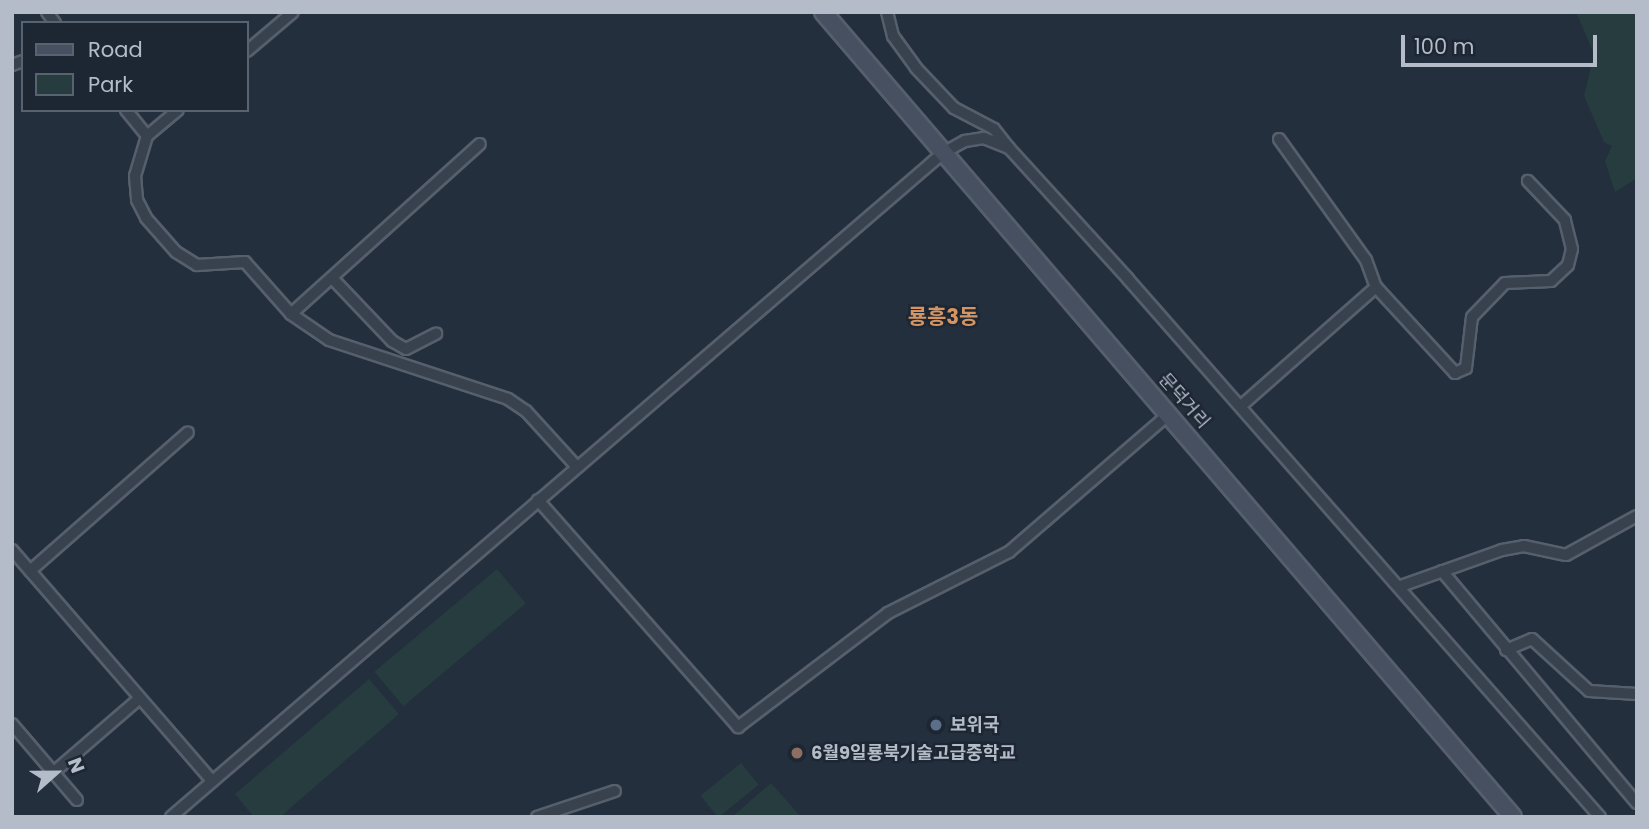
<!DOCTYPE html>
<meta charset="utf-8">
<style>
body{margin:0}
#map{position:relative;width:1649px;height:829px;overflow:hidden;background:#242f3e;font-family:Poppins,"Noto Sans KR",sans-serif}
div>[style]{position:absolute}
[style*='--x']{left:calc(var(--x)*1px);top:calc(var(--y)*1px);width:calc(var(--w)*1px);rotate:calc(var(--a)*1deg)}
.green>*{inset:0;background:#263c3f;transform-origin:0 0}
.roads{filter:drop-shadow(2px 0 #565f6c) drop-shadow(-2px 0 #565f6c) drop-shadow(0 2px #565f6c) drop-shadow(0 -2px #565f6c)}
.street>*{height:10px;margin:-5px;padding:0 5px;transform-origin:5px;border-radius:5px;background:#38414e}
.secondary>*{height:16px;margin:-8px;padding:0 8px;transform-origin:8px;border-radius:8px;background:#465061}
.dots>*{width:19px;height:19px;translate:-50% -50%;box-sizing:border-box;border:4px solid #1d2633;border-radius:50%}
span{translate:-50% -50%;white-space:nowrap;text-align:center;line-height:1.15;-webkit-text-stroke:5px #1d2633;paint-order:stroke}
.street-label{font-size:18px;color:#b4bcc9}
.poi-label{font-size:18px;color:#b4bcc9;font-weight:700}
.left{translate:0 -50%;text-align:left}
.quarter-label{font-size:21px;color:#d59563;font-weight:700}
.frame{position:absolute;inset:0;border:14px solid #b4bcc9;pointer-events:none}
.legend{position:absolute;left:21px;top:21px;width:228px;height:91px;box-sizing:border-box;background:#1d2633;border:2px solid #59626f;margin:0;padding:9px 12px;list-style:none;font-size:21px;color:#b4bcc9}
.legend li{display:flex;align-items:center;gap:14px;height:35px}
.legend b{width:35px;border:2px solid #59626f}
.north{position:absolute;left:21px;top:738px;width:70px;height:70px;-webkit-text-stroke:5px #1d2633;paint-order:stroke;rotate:69deg;font-size:19px;font-weight:700;line-height:28px;text-align:center;color:#b4bcc9}
.north::after{content:'';display:block;margin:auto;width:24px;height:32px;background:#b4bcc9;clip-path:polygon(50% 0,100% 100%,50% 72%,0 100%)}
.scale{position:absolute;left:1401px;top:35px;width:196px;height:32px;box-sizing:border-box;border:4px solid #b4bcc9;border-top:0;padding-left:9px;font-size:21px;line-height:24px;white-space:nowrap;color:#b4bcc9;-webkit-text-stroke:5px #1d2633;paint-order:stroke}
</style>
<div id="map">
<div class="green">
<div style="clip-path:polygon(1576px 12px,1637px 12px,1637px 178px,1615px 192px,1605px 161px,1612px 146px,1604px 142px,1584px 96px,1594px 54px)"></div>
<div style="left:497px;top:569px;width:45px;height:160px;rotate:50deg"></div>
<div style="clip-path:polygon(369px 679px,399px 714px,280px 817px,254px 817px,235px 794px)"></div>
<div style="left:741px;top:763px;width:28px;height:52px;rotate:51deg"></div>
<div style="clip-path:polygon(771px 783px,801px 817px,732px 817px)"></div>
</div>
<div class="roads">
<div class="street">
<div style="--x:47;--y:12;--w:14;--a:54"></div>
<div style="--x:887;--y:12;--w:25;--a:76"></div>
<div style="--x:893;--y:36;--w:39;--a:54"></div>
<div style="--x:916;--y:68;--w:55;--a:46.5"></div>
<div style="--x:954;--y:108;--w:45;--a:27.7"></div>
<div style="--x:994;--y:129;--w:24;--a:52"></div>
<div style="--x:247;--y:51;--w:60;--a:-40.3"></div>
<div style="--x:12;--y:65;--w:12;--a:-20"></div>
<div style="--x:126;--y:110;--w:33;--a:51"></div>
<div style="--x:147;--y:136;--w:40;--a:-40"></div>
<div style="--x:147;--y:136;--w:42;--a:106.7"></div>
<div style="--x:135;--y:176;--w:24;--a:85"></div>
<div style="--x:137;--y:200;--w:20;--a:63"></div>
<div style="--x:146;--y:218;--w:45;--a:48.6"></div>
<div style="--x:176;--y:252;--w:25;--a:32"></div>
<div style="--x:197;--y:265;--w:48;--a:-3.6"></div>
<div style="--x:245;--y:262;--w:69;--a:48.5"></div>
<div style="--x:291;--y:314;--w:46;--a:34.4"></div>
<div style="--x:329;--y:340;--w:188;--a:18.2"></div>
<div style="--x:508;--y:399;--w:22;--a:34"></div>
<div style="--x:526;--y:411;--w:76;--a:47.7"></div>
<div style="--x:1279;--y:139;--w:149;--a:54.3"></div>
<div style="--x:1366;--y:260;--w:29;--a:70"></div>
<div style="--x:1376;--y:287;--w:117;--a:47.4"></div>
<div style="--x:1455;--y:373;--w:12;--a:-24"></div>
<div style="--x:1466;--y:368;--w:51;--a:-83.3"></div>
<div style="--x:1472;--y:317;--w:47;--a:-45.9"></div>
<div style="--x:1505;--y:283;--w:46;--a:-2.5"></div>
<div style="--x:1551;--y:281;--w:23;--a:-43"></div>
<div style="--x:1568;--y:265;--w:16;--a:-76"></div>
<div style="--x:1572;--y:249;--w:30;--a:-104"></div>
<div style="--x:1565;--y:220;--w:54;--a:-133.5"></div>
<div style="--x:333;--y:279;--w:86;--a:46.4"></div>
<div style="--x:392;--y:341;--w:16;--a:30"></div>
<div style="--x:406;--y:349;--w:34;--a:-27"></div>
<div style="--x:291;--y:314;--w:254;--a:-42"></div>
<div style="--x:1241;--y:406;--w:180;--a:-41.4"></div>
<div style="--x:538;--y:500;--w:303;--a:48.6"></div>
<div style="--x:738;--y:727;--w:188;--a:-37.2"></div>
<div style="--x:888;--y:613;--w:136;--a:-26.8"></div>
<div style="--x:1009;--y:552;--w:211;--a:-40.8"></div>
<div style="--x:12;--y:550;--w:306;--a:49.1"></div>
<div style="--x:30;--y:571;--w:210;--a:-41.3"></div>
<div style="--x:1442;--y:571;--w:303;--a:50"></div>
<div style="--x:1401;--y:586;--w:107;--a:-19.6"></div>
<div style="--x:1502;--y:550;--w:22;--a:-10"></div>
<div style="--x:1524;--y:546;--w:43;--a:12.1"></div>
<div style="--x:1566;--y:555;--w:81;--a:-28.8"></div>
<div style="--x:1506;--y:650;--w:28;--a:-23"></div>
<div style="--x:1532;--y:639;--w:77;--a:42.4"></div>
<div style="--x:1589;--y:691;--w:48;--a:3.6"></div>
<div style="--x:12;--y:724;--w:100;--a:49.5"></div>
<div style="--x:54;--y:772;--w:113;--a:-40.7"></div>
<div style="--x:171;--y:817;--w:1018;--a:-40.7"></div>
<div style="--x:943;--y:153;--w:25;--a:-29"></div>
<div style="--x:965;--y:141;--w:19;--a:-9"></div>
<div style="--x:984;--y:138;--w:27;--a:22"></div>
<div style="--x:1009;--y:148;--w:177;--a:47.7"></div>
<div style="--x:1128;--y:279;--w:716;--a:48.74"></div>
<div style="--x:537;--y:817;--w:82;--a:-18.4"></div>
</div>
<div class="secondary">
<div style="--x:823;--y:12;--w:1060;--a:49.4"></div>
</div>
</div>
<div class="dots">
<div style="left:936px;top:725px;background:#5c6f8a"></div>
<div style="left:797px;top:753px;background:#8d6e63"></div>
</div>
<div class="street-label">
<span style="left:1184px;top:401px;rotate:49deg">문덕거리</span>
</div>
<div class="poi-label">
<span class="left" style="left:950px;top:725px">보위국</span>
<span class="left" style="left:811px;top:753px">6월9일룡북기술고급중학교</span>
</div>
<div class="quarter-label">
<span style="left:943px;top:317px">룡흥3동</span>
</div>
<div class="frame"></div>
<ul class="legend">
<li><b style="height:9px;background:#465061"></b>Road</li>
<li><b style="height:19px;background:#263c3f"></b>Park</li>
</ul>
<div class="north">N</div>
<div class="scale">100 m</div>
</div>
